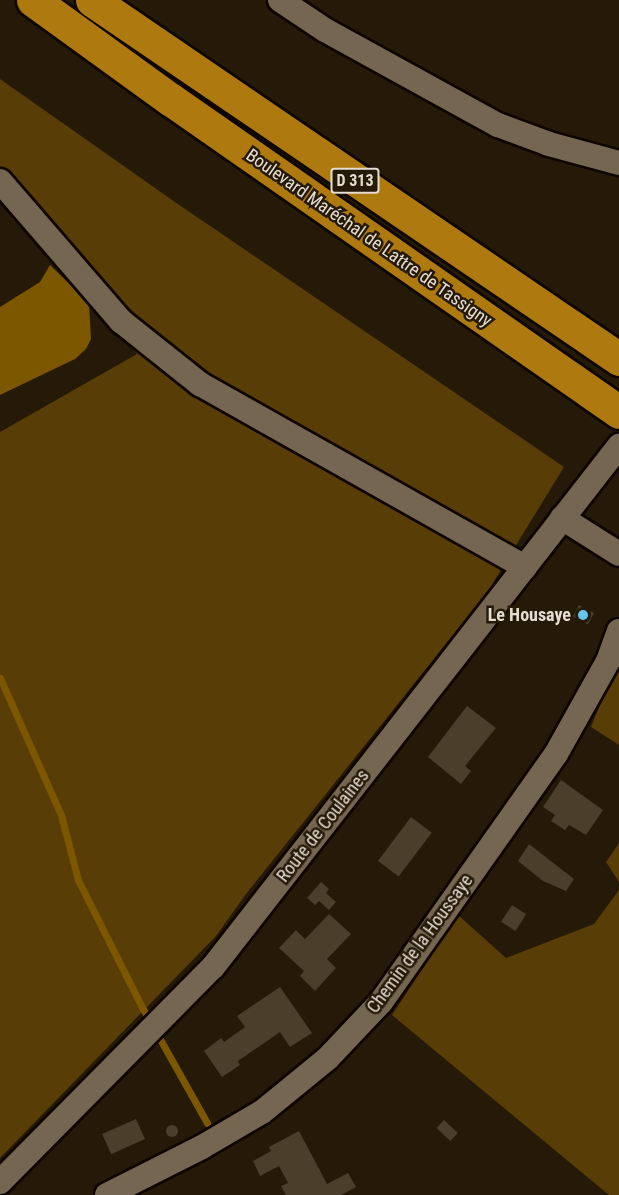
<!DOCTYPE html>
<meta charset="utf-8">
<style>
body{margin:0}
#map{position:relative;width:619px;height:1195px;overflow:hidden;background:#251907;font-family:"Roboto Condensed",sans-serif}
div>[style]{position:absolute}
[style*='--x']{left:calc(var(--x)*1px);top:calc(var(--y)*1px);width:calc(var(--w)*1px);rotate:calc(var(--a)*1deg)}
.green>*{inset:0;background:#583d07}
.water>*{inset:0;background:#7d5600}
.stream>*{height:7px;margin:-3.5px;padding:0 3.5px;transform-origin:3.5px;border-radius:3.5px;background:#7d5600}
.building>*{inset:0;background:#4b3e2a;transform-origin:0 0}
.round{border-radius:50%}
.roads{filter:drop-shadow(2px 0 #0e0500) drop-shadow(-2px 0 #0e0500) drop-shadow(0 2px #0e0500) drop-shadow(0 -2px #0e0500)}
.minor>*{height:24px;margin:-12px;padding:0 12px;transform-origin:12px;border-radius:12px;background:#746651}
.highway>*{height:33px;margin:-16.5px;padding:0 16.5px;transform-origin:16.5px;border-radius:16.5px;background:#ae7a10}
.dots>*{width:16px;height:16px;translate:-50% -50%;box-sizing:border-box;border:3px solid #251907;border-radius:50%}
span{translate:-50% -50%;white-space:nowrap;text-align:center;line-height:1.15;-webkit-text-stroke:5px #251907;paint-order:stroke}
.shield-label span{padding:2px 4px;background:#251907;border:2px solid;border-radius:4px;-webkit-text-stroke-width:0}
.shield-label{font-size:16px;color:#e5ddd1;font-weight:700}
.street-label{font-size:18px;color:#e5ddd1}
.poi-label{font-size:18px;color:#e5ddd1;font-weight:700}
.right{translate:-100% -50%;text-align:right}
</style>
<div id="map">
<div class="green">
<div style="clip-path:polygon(0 79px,175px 202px,564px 467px,488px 591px,246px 894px,216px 936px,0 1158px,0 432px,137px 354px,0 196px)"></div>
<div style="clip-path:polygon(619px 658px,619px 745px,591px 727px)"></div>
<div style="clip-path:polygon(619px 843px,619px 882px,606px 862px)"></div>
<div style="clip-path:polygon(619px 890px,619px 1195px,609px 1195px,392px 1015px,458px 915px,506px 958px,594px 924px)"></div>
</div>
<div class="water">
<div style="clip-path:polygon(50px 265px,89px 303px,91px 339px,86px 349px,75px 359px,0 395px,0 307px,40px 282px)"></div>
</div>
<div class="stream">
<div style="--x:0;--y:678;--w:150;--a:66"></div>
<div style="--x:61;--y:815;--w:67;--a:75.3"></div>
<div style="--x:78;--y:880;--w:142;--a:63.3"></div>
<div style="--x:142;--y:1007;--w:133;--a:60.7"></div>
</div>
<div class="building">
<div style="left:579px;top:605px;width:17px;height:13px;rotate:28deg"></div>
<div style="clip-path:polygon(467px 706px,496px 728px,465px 766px,471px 771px,461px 784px,428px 757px)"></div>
<div style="clip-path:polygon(561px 780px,603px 810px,586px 835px,569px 825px,565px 830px,551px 821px,555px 815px,543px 807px)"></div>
<div style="left:411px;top:817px;width:26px;height:55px;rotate:37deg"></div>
<div style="clip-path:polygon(529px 844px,574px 879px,566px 891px,543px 881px,518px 861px)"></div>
<div style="clip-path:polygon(321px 882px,329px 889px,326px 893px,336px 902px,329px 910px,319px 901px,315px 905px,307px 898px)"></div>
<div style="left:512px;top:905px;width:17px;height:20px;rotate:33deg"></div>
<div style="clip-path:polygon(329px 914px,351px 934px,327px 959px,336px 968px,315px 991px,300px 976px,304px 971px,279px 948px,296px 930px,305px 939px)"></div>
<div style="clip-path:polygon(280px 987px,312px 1033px,290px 1047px,280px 1032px,238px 1061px,240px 1065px,222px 1077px,204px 1051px,221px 1038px,224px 1042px,245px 1027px,237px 1016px)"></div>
<div style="left:136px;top:1119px;width:22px;height:37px;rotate:66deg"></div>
<div style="left:444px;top:1120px;width:19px;height:11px;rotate:43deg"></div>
<div class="round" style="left:166px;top:1125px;width:12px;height:12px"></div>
<div style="clip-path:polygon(299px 1131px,327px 1184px,348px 1173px,356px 1187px,341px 1195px,286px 1195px,281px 1186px,288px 1183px,279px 1166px,260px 1176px,253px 1161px,271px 1151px,269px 1147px)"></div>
</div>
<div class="roads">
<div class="minor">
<div style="--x:280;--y:0;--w:54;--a:33.7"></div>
<div style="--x:325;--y:30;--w:197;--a:28.8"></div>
<div style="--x:498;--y:125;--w:54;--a:20.4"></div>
<div style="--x:549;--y:144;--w:73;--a:15.2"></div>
<div style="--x:0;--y:181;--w:185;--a:49.2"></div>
<div style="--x:121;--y:321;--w:101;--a:38.6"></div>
<div style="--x:200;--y:384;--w:373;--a:29.4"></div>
<div style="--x:562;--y:518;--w:67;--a:32.3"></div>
<div style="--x:0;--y:1182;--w:303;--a:-45.3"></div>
<div style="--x:213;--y:967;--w:661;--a:-52.07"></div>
<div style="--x:107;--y:1195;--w:106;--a:-26.8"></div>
<div style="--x:202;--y:1147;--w:69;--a:-30.3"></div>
<div style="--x:262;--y:1112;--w:85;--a:-39.3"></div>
<div style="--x:328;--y:1058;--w:77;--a:-46.6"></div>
<div style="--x:381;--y:1002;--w:304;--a:-54.8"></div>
<div style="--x:556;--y:754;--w:107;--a:-60.8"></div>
<div style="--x:608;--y:661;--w:32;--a:-70"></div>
</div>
<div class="highway">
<div style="--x:33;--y:0;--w:169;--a:35.9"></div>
<div style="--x:170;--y:99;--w:547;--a:34.88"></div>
<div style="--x:92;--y:0;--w:638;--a:34.26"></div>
</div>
</div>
<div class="dots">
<div style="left:583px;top:615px;background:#64c5ee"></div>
</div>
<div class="shield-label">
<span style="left:355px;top:181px">D 313</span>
</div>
<div class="street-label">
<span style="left:369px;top:238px;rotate:35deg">Boulevard Maréchal de Lattre de Tassigny</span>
<span style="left:323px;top:826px;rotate:-52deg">Route de Coulaines</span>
<span style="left:420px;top:944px;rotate:-54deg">Chemin de la Houssaye</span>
</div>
<div class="poi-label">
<span class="right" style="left:571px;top:615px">Le Housaye</span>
</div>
</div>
